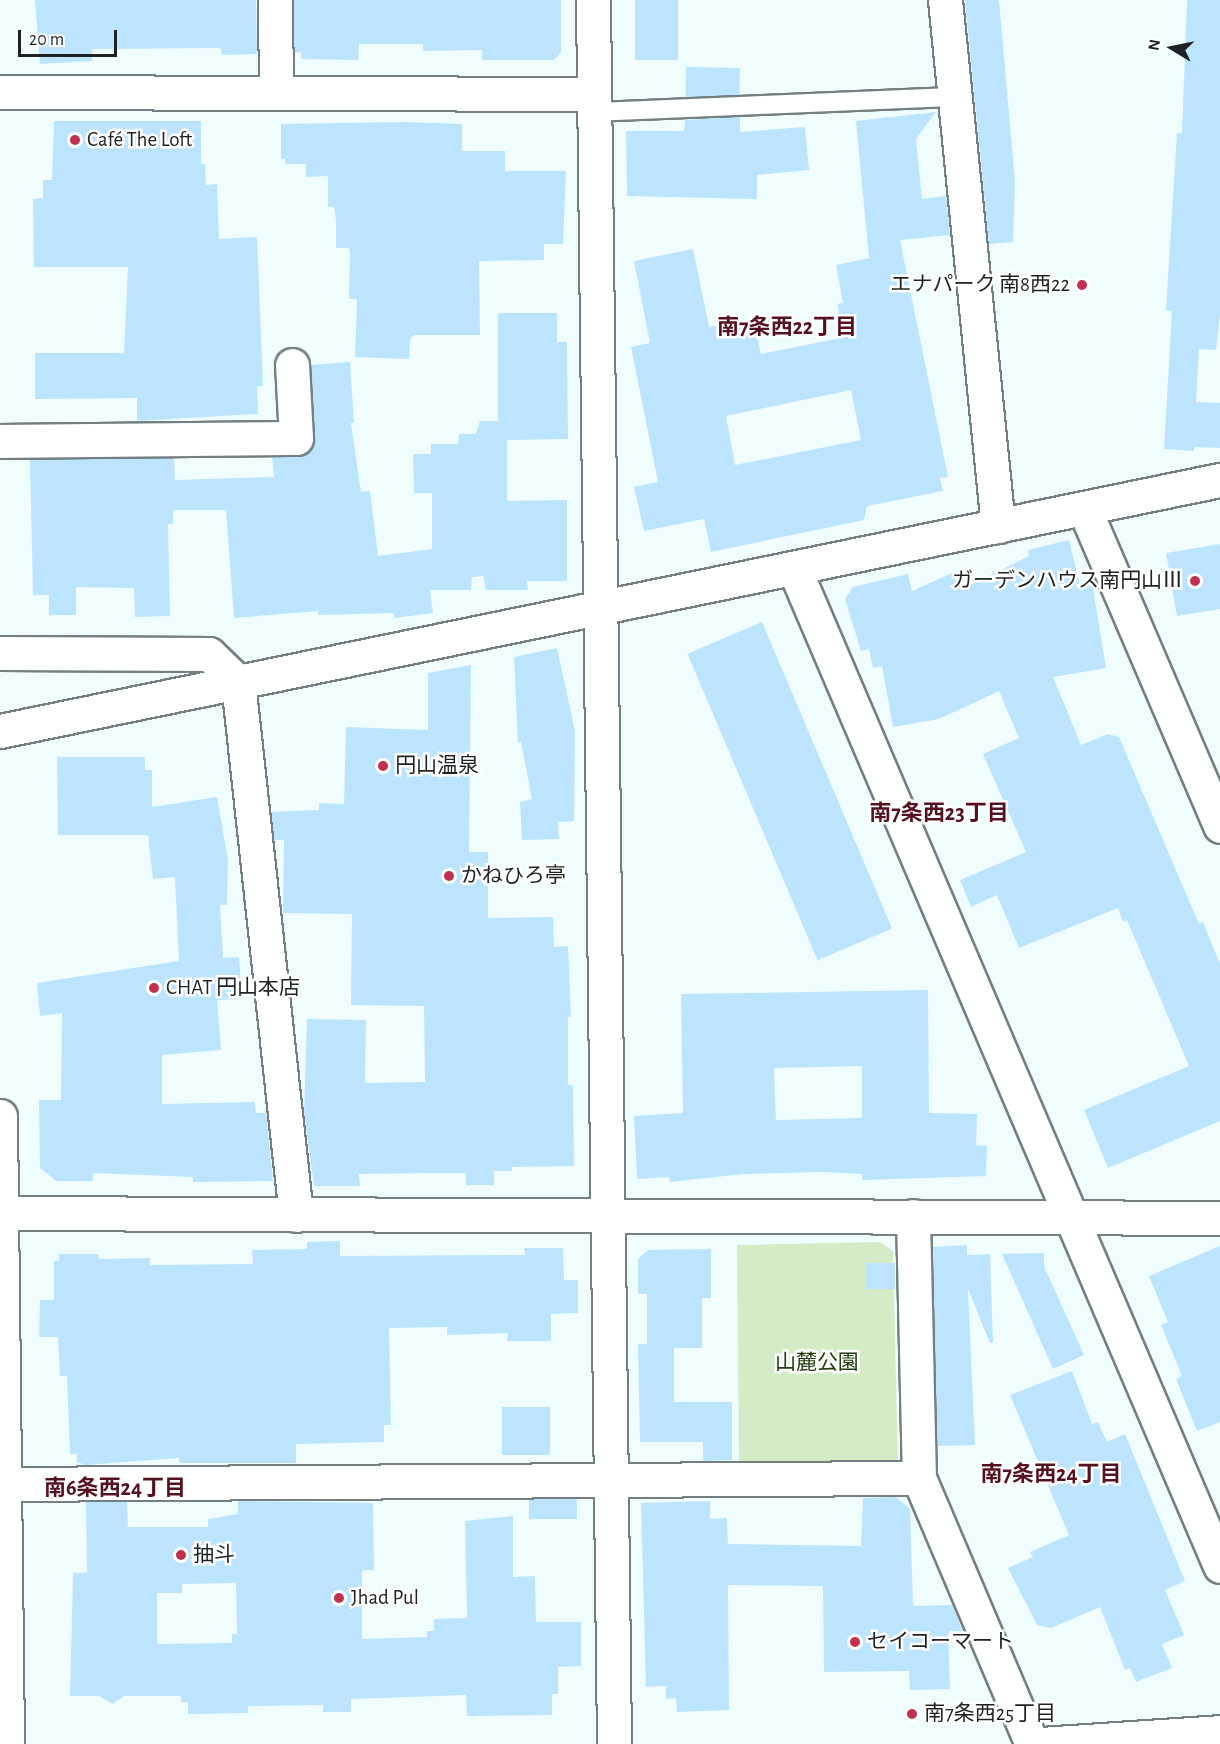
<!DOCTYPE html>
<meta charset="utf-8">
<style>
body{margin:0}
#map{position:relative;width:1220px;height:1744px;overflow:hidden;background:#f0fdfe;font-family:"Alegreya Sans","Noto Sans JP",sans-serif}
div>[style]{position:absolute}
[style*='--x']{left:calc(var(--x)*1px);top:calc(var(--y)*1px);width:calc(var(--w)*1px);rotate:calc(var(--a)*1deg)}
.green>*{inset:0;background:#d4ecc6}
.building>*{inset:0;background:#bce4ff;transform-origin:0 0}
.roads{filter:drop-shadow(2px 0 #737f80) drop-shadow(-2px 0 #737f80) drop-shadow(0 2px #737f80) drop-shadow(0 -2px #737f80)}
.lane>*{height:18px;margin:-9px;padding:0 9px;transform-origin:9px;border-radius:9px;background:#fff}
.street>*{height:33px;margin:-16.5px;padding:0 16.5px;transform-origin:16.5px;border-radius:16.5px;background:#fff}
.secondary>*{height:33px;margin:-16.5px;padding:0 16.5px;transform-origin:16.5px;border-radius:16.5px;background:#fff}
.dots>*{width:16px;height:16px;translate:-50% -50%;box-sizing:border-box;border:3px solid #fff;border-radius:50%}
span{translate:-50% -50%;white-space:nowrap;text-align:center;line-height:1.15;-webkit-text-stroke:5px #fff;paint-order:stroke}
.poi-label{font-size:21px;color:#1e2223}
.left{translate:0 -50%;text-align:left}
.right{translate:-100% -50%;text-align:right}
.park-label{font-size:21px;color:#223d0d}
.neighbourhood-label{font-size:22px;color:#56111f;font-weight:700}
.north{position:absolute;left:1142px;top:18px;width:60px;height:60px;-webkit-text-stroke:4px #fff;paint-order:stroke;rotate:280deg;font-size:16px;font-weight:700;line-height:24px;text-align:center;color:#1e2223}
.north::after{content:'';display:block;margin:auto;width:21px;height:27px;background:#1e2223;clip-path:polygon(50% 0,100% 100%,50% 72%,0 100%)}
.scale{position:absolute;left:18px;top:30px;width:99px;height:27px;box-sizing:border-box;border:3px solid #1e2223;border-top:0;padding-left:8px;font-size:18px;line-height:21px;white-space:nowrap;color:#1e2223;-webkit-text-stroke:4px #fff;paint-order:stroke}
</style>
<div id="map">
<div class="green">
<div style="clip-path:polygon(880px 1242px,893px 1251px,898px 1465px,739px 1464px,737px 1245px)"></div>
</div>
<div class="building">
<div style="clip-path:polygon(35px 0,256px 0,257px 54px,222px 55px,221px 48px,92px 49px,92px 61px,40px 64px)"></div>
<div style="clip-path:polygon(294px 0,561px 0,561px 52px,554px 60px,482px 60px,482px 50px,423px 51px,423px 44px,359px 44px,358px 60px,301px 59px,301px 52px,294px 53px)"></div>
<div style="left:635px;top:0;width:43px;height:60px"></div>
<div style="clip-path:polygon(965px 0,999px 0,1015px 182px,1013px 242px,989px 244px)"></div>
<div style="clip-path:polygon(1187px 0,1220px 0,1220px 315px,1216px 350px,1199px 349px,1196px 402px,1220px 403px,1220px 448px,1194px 447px,1194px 451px,1164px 449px,1172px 311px,1166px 310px,1177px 133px,1182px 134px)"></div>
<div style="left:686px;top:67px;width:54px;height:30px;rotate:1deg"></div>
<div style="clip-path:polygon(evenodd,936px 112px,916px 139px,922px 199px,946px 196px,950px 235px,900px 240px,948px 477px,940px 478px,943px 491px,867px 506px,864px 520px,711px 552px,704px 519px,644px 531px,634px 487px,658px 482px,631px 347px,650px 343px,634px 261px,693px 249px,709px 327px,753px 318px,761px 354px,841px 338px,838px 304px,843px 303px,836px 265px,869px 258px,856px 121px,936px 112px,851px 390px,861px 440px,735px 465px,726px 416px,851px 390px)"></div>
<div style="clip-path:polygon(740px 117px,740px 132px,805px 127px,809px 170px,757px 175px,757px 199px,627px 196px,626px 131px,684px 131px,685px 120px)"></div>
<div style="clip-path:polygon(54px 121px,201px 121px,201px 164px,205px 164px,206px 185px,217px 184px,219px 239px,257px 237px,263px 386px,257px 386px,258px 414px,137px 421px,137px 398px,35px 399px,35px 353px,124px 353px,128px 267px,34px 267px,33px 199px,43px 198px,43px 180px,52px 180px)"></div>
<div style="clip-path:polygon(405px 122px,462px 124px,462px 151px,505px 151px,505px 171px,566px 171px,563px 244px,544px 244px,544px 260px,479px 261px,480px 335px,414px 335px,410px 339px,409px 359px,355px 357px,357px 299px,349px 299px,350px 253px,349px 248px,336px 248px,336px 220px,334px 207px,328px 207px,328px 176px,306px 177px,306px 164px,285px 164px,285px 159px,281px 159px,281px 124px)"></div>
<div style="clip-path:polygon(498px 313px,557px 313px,557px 342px,567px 342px,568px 439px,507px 440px,507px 501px,567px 500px,567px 581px,527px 581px,528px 590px,486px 590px,483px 576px,472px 577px,471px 590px,430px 590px,433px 613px,394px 618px,394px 613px,318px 615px,318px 611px,234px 618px,226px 510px,173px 510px,173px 524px,168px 524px,170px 616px,135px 617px,134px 588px,76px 587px,76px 615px,49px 615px,49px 595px,33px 595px,30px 459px,174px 458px,175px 480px,274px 477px,272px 457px,297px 457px,315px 445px,311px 365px,350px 362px,354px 423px,351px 423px,361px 492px,370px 491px,378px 556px,432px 549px,432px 493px,414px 493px,413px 454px,431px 454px,431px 444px,458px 444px,459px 434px,476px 434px,480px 421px,498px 421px)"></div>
<div style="clip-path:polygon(1069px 540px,1080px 585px,1092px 582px,1106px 668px,1053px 677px,1081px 745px,1108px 734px,1119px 737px,1199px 924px,1203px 922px,1220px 964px,1220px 1121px,1108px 1168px,1084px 1110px,1189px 1066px,1127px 920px,1123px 922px,1118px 908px,1019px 948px,997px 895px,971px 907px,960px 880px,1026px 852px,983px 754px,1019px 738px,999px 691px,939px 719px,893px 727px,882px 666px,873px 668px,869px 649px,861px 651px,845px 599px,853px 587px,908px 574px,912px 591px,952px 573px,960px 590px,1029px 556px,1028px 550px)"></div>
<div style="clip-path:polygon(1220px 544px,1220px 609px,1177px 616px,1166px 553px)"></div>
<div style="left:762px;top:622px;width:333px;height:81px;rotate:67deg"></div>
<div style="clip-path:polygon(557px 648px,575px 731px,574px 821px,558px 822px,559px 839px,522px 840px,520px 802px,532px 799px,521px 742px,518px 743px,514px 657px)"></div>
<div style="clip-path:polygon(471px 665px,469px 852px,488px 852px,488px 918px,553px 917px,554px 947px,568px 946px,571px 1017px,568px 1017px,568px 1085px,573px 1085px,574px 1166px,512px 1167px,512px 1171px,494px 1171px,494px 1185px,466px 1185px,466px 1173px,428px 1173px,359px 1174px,360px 1186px,314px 1186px,304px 1113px,307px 1019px,366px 1020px,365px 1083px,425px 1082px,424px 1006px,351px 1005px,352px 914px,283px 913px,284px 840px,274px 840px,271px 812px,319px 810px,319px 803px,344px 804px,346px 727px,428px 730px,428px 673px)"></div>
<div style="clip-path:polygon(57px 757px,145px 757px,145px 770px,152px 770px,152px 807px,217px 797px,228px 860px,227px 905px,220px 905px,223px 958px,239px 957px,242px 999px,217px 1000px,221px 1050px,162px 1055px,162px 1104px,255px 1102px,256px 1113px,266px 1113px,273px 1181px,193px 1182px,193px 1177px,93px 1173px,93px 1181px,56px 1181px,40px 1168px,39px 1100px,61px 1100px,62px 1013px,40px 1016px,37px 983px,179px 961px,175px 877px,153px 879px,148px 835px,58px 835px)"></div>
<div style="clip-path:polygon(evenodd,928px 990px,929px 1113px,977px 1114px,976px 1145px,987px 1146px,986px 1176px,862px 1180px,862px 1174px,822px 1172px,743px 1174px,670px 1182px,669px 1177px,637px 1179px,634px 1116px,683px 1113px,681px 994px,928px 990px,862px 1066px,862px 1118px,776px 1120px,774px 1068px,862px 1066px)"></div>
<div style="clip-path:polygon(340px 1241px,340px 1256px,525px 1255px,524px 1248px,563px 1248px,564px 1280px,578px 1280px,578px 1313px,551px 1314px,551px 1341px,507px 1341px,508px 1333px,447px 1335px,447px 1327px,389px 1328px,391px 1425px,384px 1425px,384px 1442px,296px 1444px,296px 1463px,179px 1463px,179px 1458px,85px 1465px,77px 1462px,77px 1454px,70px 1454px,67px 1376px,60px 1376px,58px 1337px,39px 1337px,40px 1300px,54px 1300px,54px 1261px,59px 1261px,59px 1254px,98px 1254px,99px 1259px,150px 1258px,150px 1265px,253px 1264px,252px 1250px,307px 1249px,307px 1242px)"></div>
<div style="clip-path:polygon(967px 1245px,967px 1255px,990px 1254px,993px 1342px,990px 1343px,968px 1289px,975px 1445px,937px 1446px,933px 1247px)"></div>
<div style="clip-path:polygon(1220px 1246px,1220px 1422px,1197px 1431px,1176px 1379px,1182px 1376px,1161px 1325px,1168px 1322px,1149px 1276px)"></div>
<div style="clip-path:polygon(711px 1249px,711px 1298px,702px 1298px,702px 1348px,674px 1348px,674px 1402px,732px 1402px,732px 1460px,703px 1461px,703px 1442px,640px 1442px,638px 1344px,647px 1344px,647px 1294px,638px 1294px,638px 1259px,648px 1250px)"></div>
<div style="clip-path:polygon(1044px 1253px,1044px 1266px,1084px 1355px,1053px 1369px,1002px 1254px)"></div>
<div style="left:866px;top:1263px;width:29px;height:26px"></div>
<div style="clip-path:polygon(1072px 1371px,1092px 1424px,1098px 1422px,1107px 1442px,1125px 1434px,1185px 1581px,1165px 1590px,1184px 1635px,1162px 1644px,1172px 1668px,1136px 1682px,1130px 1668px,1125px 1670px,1100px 1607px,1051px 1628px,1037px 1625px,1008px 1568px,1033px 1557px,1030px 1552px,1069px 1535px,1010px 1395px)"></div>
<div style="left:502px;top:1407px;width:48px;height:48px"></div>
<div style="clip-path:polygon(896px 1497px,910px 1509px,913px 1606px,952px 1605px,963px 1632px,948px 1633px,950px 1689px,910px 1690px,909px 1671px,824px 1672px,823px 1586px,728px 1585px,729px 1710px,677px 1712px,676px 1698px,666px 1699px,666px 1686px,646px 1687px,641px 1503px,710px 1501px,710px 1519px,727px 1518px,728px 1544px,861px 1546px,863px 1498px)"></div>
<div style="left:529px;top:1499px;width:48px;height:20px"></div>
<div style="clip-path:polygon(evenodd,238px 1501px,373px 1503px,374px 1570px,362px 1570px,362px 1639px,427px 1637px,427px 1631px,434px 1631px,434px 1619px,467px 1618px,465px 1521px,513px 1516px,513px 1577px,535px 1576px,536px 1622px,581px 1622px,581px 1666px,558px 1667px,558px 1694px,552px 1694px,552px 1715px,467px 1716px,466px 1695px,351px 1699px,351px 1712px,323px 1712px,323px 1705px,248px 1706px,248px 1713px,188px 1714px,188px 1702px,181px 1702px,181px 1696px,124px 1696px,113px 1704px,99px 1696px,70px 1696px,73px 1573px,87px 1573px,86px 1502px,127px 1502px,128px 1527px,208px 1527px,208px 1519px,238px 1514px,238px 1501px,236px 1583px,237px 1634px,232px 1634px,232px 1643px,157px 1644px,157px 1593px,182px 1593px,182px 1584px,236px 1583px)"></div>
</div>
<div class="roads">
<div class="lane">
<div style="--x:595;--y:112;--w:360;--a:-2.4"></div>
</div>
<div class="street">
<div style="--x:275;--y:0;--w:93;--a:89.4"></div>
<div style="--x:593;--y:0;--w:1744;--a:89.31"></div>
<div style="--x:945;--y:0;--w:529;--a:84.25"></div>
<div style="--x:0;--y:92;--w:594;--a:0.19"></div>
<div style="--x:0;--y:441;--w:296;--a:-0.6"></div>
<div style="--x:296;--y:438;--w:73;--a:-93.1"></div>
<div style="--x:1084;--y:508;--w:346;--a:66.8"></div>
<div style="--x:794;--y:568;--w:1085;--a:66.88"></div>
<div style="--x:0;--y:653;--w:209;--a:0.3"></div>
<div style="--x:209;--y:654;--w:40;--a:44"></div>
<div style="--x:238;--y:682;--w:536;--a:83.79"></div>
<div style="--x:0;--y:731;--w:1246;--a:-11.63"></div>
<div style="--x:0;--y:1213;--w:1220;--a:0.23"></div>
<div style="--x:913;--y:1216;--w:262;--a:88.7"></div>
<div style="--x:919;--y:1478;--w:289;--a:67"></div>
<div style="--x:4;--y:1484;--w:915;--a:-0.38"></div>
</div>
<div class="secondary">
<div style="--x:0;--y:1116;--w:628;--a:89.36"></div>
<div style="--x:1041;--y:1744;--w:179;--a:-3.8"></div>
</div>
</div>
<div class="dots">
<div style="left:75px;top:140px;background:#c1304f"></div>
<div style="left:1082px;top:285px;background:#c1304f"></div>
<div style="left:1195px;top:581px;background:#c1304f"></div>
<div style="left:383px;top:766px;background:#c1304f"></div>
<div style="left:449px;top:876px;background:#c1304f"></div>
<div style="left:154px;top:988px;background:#c1304f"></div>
<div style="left:181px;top:1555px;background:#c1304f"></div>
<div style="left:339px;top:1598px;background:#c1304f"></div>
<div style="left:855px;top:1642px;background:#c1304f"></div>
<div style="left:912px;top:1714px;background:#c1304f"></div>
</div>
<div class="poi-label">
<span class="left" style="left:87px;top:140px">Café The Loft</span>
<span class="right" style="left:1070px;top:285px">エナパーク 南8西22</span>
<span class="right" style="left:1183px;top:581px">ガーデンハウス南円山Ⅲ</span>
<span class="left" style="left:395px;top:766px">円山温泉</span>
<span class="left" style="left:461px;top:876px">かねひろ亭</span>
<span class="left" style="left:166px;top:988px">CHAT 円山本店</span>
<span class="left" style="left:193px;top:1555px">抽斗</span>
<span class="left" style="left:351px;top:1598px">Jhad Pul</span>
<span class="left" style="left:867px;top:1642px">セイコーマート</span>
<span class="left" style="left:924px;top:1714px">南7条西25丁目</span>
</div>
<div class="park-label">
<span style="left:817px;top:1363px">山麓公園</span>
</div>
<div class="neighbourhood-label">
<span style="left:787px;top:328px">南7条西22丁目</span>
<span style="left:939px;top:814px">南7条西23丁目</span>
<span style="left:1051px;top:1475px">南7条西24丁目</span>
<span style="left:115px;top:1489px">南6条西24丁目</span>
</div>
<div class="north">N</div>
<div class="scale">20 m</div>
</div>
